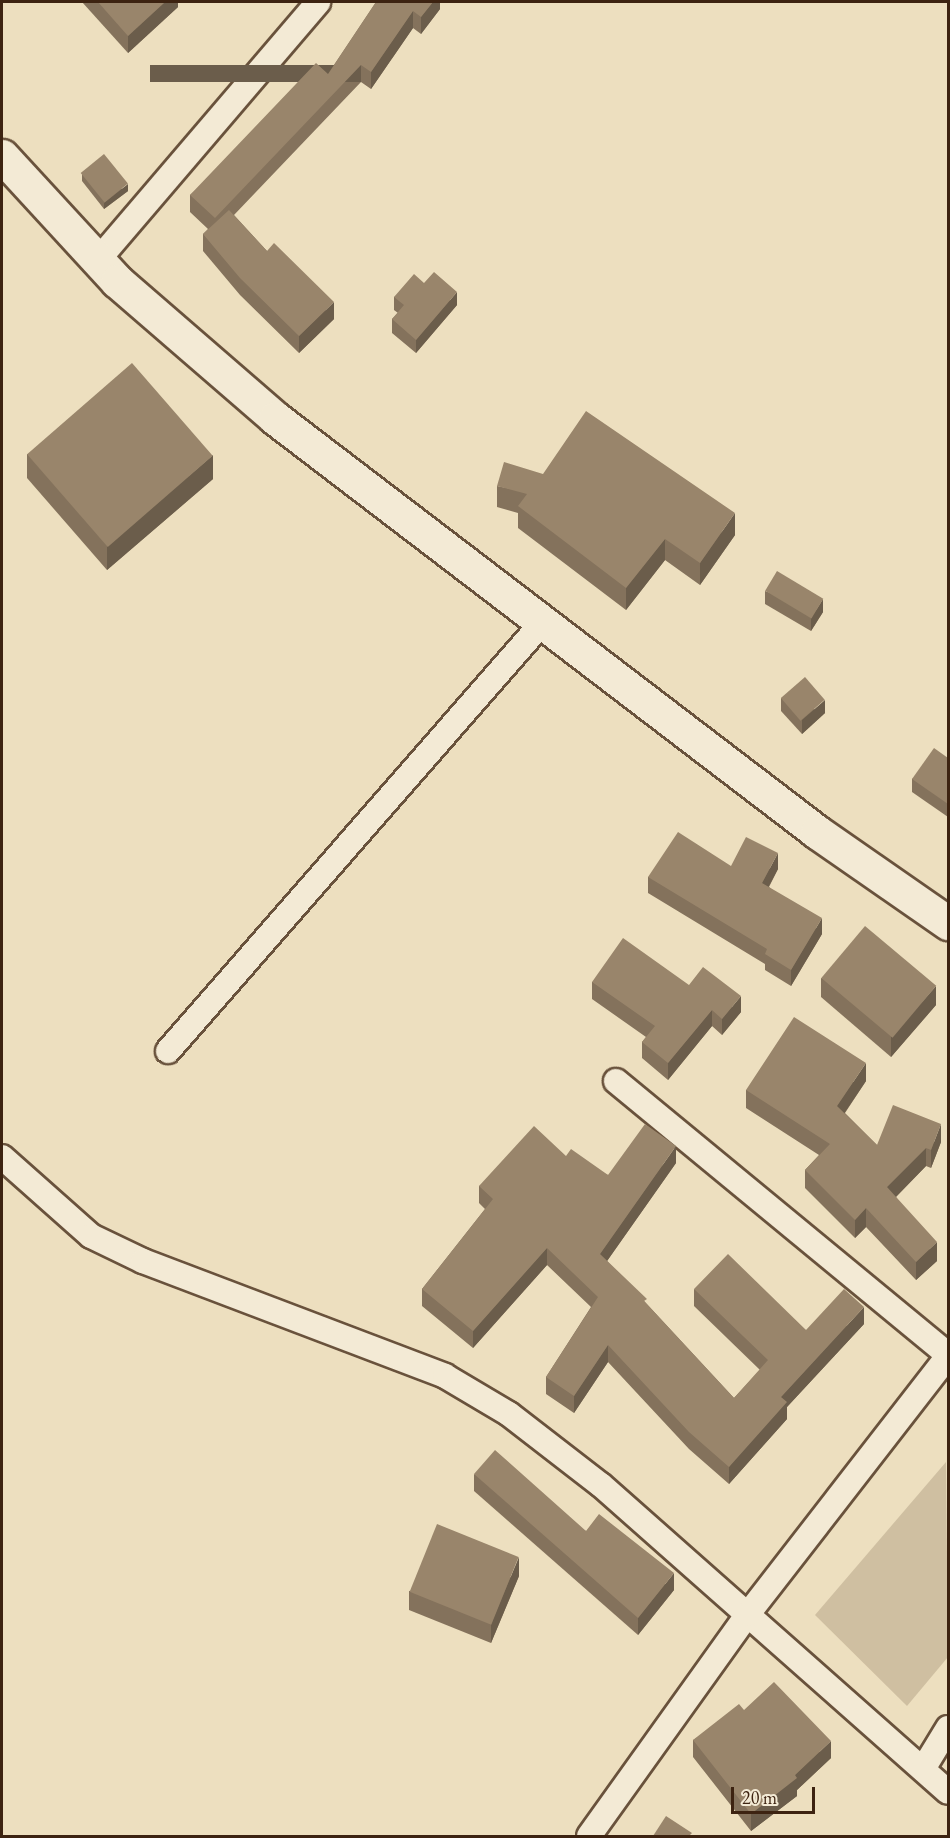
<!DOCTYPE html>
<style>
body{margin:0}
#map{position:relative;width:950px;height:1838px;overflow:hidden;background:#eddfbf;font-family:"EB Garamond",serif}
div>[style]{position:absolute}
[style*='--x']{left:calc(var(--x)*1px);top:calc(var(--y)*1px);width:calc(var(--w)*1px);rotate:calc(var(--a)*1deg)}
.green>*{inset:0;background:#cfbfa1}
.roads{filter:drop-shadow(2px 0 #69523c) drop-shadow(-2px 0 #69523c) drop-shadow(0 2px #69523c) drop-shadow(0 -2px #69523c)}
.street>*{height:24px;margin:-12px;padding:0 12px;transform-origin:12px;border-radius:12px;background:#f3ead5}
.secondary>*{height:33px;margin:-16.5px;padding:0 16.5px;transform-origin:16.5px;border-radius:16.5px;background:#f3ead5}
.wall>*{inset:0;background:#84725c}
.shaded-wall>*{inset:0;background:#6b5d4b;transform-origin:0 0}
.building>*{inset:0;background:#99856b;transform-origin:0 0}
span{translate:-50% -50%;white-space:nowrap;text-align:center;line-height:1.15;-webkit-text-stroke:6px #f3ead5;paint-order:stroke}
.frame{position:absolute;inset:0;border:3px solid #3d2311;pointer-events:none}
.scale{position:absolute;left:731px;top:1787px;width:84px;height:27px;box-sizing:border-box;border:3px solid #3d2311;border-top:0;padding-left:8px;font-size:18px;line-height:21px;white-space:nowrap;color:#3d2311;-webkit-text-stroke:4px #f3ead5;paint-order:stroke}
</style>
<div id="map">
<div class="green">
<div style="clip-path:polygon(946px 1462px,948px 1657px,907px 1706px,815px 1615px)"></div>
</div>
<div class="roads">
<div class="street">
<div style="--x:98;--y:260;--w:339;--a:-49.5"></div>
<div style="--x:168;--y:1051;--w:568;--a:-48.85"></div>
<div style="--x:616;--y:1081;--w:430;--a:39.5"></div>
<div style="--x:2;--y:1157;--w:119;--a:41.6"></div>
<div style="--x:91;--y:1236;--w:58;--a:25.7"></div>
<div style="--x:143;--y:1261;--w:323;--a:20.8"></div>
<div style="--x:445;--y:1376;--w:74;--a:30.7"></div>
<div style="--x:509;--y:1414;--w:116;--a:37.7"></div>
<div style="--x:601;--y:1485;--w:463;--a:41.5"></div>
<div style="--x:923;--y:1769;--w:48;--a:-58.6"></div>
<div style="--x:589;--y:1836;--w:273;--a:-54.4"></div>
<div style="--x:748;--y:1614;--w:326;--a:-52.2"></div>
</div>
<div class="secondary">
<div style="--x:2;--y:156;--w:170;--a:47.4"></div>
<div style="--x:117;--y:281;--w:209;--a:40.9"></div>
<div style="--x:275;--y:418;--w:682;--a:37.37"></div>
<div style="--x:817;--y:832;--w:160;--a:34.8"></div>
</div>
</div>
<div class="wall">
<div style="clip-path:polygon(82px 2px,178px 2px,178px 7px,128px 53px)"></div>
<div style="clip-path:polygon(376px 2px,440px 2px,440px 9px,421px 34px,413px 28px,371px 89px,361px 82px,234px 215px,267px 251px,334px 319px,299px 353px,240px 295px,203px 251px,203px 234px,208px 229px,190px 212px,190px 195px,328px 74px)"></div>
<div style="clip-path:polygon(82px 174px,128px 191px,104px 209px,82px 181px)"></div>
<div style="clip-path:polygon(424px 283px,457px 305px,416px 353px,392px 333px,392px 319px,398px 313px,394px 310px,394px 297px)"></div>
<div style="clip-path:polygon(27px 454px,213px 479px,107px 570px,27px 478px)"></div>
<div style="clip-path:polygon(497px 486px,735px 535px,700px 585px,665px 560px,626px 610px,518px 528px,518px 513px,497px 507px)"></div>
<div style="clip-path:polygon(765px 591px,823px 612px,811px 631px,765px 604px)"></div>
<div style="clip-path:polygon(781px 698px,825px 713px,802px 734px,781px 711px)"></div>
<div style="clip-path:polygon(948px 758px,948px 817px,912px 792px,912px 779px)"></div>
<div style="clip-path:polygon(731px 866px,778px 869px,769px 887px,822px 934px,791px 986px,765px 970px,765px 964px,648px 893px,648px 877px)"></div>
<div style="clip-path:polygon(821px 978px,936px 1005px,891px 1057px,821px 997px)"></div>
<div style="clip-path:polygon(592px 982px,689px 985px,741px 1012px,722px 1035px,712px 1026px,668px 1080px,642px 1058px,642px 1042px,646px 1037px,592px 999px)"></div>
<div style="clip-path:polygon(866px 1081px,845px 1113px,877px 1145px,941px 1142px,931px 1168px,926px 1166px,896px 1197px,937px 1261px,916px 1280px,866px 1227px,855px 1238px,805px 1188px,805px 1170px,819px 1155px,746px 1108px,746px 1090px)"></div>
<div style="clip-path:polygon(566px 1156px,608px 1175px,676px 1163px,607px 1261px,734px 1398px,760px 1370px,694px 1306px,694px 1289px,806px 1330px,864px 1324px,787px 1407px,787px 1419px,729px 1484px,689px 1449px,608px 1362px,574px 1413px,546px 1394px,546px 1377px,591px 1307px,547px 1265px,473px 1348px,422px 1306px,422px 1289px,485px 1209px,479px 1203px,479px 1186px)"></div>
<div style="clip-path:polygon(474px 1474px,586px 1531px,674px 1590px,638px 1635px,474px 1491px)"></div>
<div style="clip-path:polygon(519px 1576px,491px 1643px,409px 1610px,409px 1591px)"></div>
<div style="clip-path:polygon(744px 1710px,831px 1758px,797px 1790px,797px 1796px,751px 1831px,693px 1757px,693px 1740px)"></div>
</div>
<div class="shaded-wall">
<div style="clip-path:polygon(165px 2px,178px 2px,178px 7px,128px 53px,128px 36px)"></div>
<div style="clip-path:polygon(433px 2px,440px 2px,440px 9px,421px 34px,421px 17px)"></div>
<div style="clip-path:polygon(413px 11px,413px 28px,371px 89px,371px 72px)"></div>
<div style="left:361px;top:65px;width:17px;height:211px;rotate:90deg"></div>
<div style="clip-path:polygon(128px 184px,128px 191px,104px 209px,104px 203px)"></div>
<div style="clip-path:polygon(457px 292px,457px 305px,416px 353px,416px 340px)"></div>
<div style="clip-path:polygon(334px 302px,334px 319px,299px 353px,299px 336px)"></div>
<div style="clip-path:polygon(213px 455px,213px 479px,107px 570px,107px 546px)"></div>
<div style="clip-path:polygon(735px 513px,735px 535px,700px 585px,700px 563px)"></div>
<div style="clip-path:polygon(665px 539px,665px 560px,626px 610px,626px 588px)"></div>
<div style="clip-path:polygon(823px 599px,823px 612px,811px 631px,811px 618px)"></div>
<div style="clip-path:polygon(825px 700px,825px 713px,802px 734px,802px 720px)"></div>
<div style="clip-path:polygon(778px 853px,778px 869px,762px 899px,762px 883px)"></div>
<div style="clip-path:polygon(822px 918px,822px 934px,791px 986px,791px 970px)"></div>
<div style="clip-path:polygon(936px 986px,936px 1005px,891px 1057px,891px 1037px)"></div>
<div style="clip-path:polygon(741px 996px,741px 1012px,722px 1035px,722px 1019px)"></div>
<div style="clip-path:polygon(712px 1010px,712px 1026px,668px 1080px,668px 1063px)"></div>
<div style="clip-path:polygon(866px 1063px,866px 1081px,837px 1124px,837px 1106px)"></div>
<div style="clip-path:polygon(941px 1124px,941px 1142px,931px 1168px,931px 1150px)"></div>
<div style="clip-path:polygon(676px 1146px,676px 1163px,600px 1271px,600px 1254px)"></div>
<div style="clip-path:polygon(926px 1148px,926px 1166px,887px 1206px,887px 1187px)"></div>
<div style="clip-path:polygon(866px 1208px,866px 1227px,855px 1238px,855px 1220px)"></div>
<div style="clip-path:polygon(937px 1242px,937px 1261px,916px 1280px,916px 1262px)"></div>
<div style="clip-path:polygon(547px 1248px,547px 1265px,473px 1348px,473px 1331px)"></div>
<div style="clip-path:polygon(864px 1307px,864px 1324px,787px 1407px,787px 1419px,729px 1484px,729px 1467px,781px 1397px)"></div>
<div style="clip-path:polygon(608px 1345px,608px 1362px,574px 1413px,574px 1396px)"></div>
<div style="clip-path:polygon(519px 1557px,519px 1576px,491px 1643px,491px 1624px)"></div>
<div style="clip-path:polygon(674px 1573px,674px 1590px,638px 1635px,638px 1618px)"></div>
<div style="clip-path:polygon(831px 1741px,831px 1758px,797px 1790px,797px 1796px,751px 1831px,751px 1814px,795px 1775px)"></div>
</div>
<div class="building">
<div style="clip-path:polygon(98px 2px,165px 2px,128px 36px)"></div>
<div style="clip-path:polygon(376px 2px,433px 2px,421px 17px,413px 11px,371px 72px,361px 65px,215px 218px,190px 195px,316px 63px,328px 74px)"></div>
<div style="left:104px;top:154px;width:38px;height:30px;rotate:51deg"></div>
<div style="clip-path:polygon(229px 210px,267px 251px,274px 243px,334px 302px,299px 336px,240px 278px,203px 234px)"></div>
<div style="clip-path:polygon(434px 272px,457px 292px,416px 340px,392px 319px,404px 305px,394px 297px,414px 274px,424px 283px)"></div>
<div style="left:132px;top:363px;width:123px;height:139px;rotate:49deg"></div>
<div style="clip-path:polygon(586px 411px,735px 513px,700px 563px,665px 539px,626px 588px,518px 506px,527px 494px,497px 486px,504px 462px,543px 474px)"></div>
<div style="left:777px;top:571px;width:54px;height:23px;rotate:31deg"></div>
<div style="left:805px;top:677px;width:30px;height:32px;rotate:49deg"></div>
<div style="clip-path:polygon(934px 748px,948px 758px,948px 804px,912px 779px)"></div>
<div style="clip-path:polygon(678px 832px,731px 866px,746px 837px,778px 853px,762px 883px,822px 918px,791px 970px,765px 954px,767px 949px,648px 877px)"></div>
<div style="left:865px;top:926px;width:93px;height:68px;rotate:40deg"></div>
<div style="clip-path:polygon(623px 938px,689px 985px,703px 967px,741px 996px,722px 1019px,712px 1010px,668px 1063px,642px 1042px,655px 1026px,592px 982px)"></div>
<div style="clip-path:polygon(794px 1017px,866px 1063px,837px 1106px,877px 1145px,893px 1105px,941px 1124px,931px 1150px,926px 1148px,887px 1187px,937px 1242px,916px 1262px,866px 1208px,855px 1220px,805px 1170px,830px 1144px,746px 1090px)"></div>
<div style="clip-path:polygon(645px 1124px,676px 1146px,600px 1254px,647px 1299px,644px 1301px,734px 1398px,768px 1360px,694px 1289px,728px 1254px,806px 1330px,844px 1289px,864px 1307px,781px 1397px,787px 1402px,729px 1467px,689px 1432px,608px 1345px,574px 1396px,546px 1377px,598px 1297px,547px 1248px,473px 1331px,422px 1289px,493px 1199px,479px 1186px,534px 1126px,566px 1156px,571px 1149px,608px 1175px)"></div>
<div style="clip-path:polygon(495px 1450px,586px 1531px,599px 1514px,674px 1573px,638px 1618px,474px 1474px)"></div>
<div style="left:437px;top:1524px;width:88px;height:73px;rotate:22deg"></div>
<div style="clip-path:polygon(774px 1682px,831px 1741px,795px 1775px,797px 1778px,751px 1814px,693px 1740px,739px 1704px,744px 1710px)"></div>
<div style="clip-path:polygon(666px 1816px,692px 1833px,689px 1836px,653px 1836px)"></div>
</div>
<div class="frame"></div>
<div class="scale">20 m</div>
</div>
